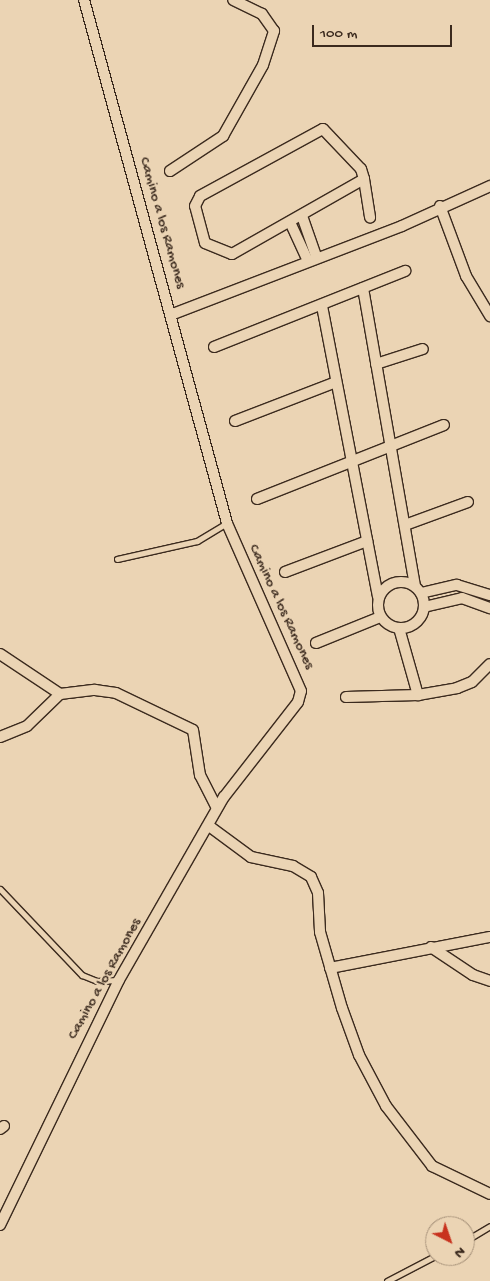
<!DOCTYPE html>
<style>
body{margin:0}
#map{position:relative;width:490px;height:1281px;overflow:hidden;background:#ebd4b4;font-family:"Gochi Hand",sans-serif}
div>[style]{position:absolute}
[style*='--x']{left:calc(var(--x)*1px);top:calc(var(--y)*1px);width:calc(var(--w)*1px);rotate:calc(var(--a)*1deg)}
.roads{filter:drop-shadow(1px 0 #3b2a1e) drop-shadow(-1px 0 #3b2a1e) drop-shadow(0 1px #3b2a1e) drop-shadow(0 -1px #3b2a1e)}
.service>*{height:5px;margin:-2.5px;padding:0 2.5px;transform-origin:2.5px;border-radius:2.5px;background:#ebd4b4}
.minor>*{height:10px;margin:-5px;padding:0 5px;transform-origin:5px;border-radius:5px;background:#ebd4b4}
.minor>.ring{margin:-5px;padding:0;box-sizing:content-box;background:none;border:10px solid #ebd4b4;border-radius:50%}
span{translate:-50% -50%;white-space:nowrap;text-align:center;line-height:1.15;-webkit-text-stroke:4.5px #ebd4b4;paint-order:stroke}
.street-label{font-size:15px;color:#3b2a1e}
.north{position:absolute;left:425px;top:1216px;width:50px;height:50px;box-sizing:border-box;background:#ebd4b4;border:1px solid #a59078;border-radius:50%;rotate:139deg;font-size:14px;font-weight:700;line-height:20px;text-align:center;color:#3b2a1e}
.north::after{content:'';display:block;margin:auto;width:18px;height:22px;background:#c8321e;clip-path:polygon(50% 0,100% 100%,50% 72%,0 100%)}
.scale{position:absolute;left:312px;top:25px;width:140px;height:22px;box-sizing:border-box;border:2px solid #3b2a1e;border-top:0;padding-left:6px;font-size:15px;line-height:18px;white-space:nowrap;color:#3b2a1e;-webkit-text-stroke:4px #ebd4b4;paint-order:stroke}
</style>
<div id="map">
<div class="roads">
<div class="service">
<div style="--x:117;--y:559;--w:82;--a:-12.7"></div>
<div style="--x:197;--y:541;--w:35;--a:-31"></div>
<div style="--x:0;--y:889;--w:119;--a:46.4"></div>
<div style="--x:82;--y:975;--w:16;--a:22"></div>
<div style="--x:97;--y:981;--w:21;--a:-3"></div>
<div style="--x:465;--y:1241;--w:29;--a:-31"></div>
<div style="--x:387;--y:1281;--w:54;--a:-27.5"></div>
</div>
<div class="minor">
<div style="--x:170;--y:171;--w:64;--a:-33.4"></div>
<div style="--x:223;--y:136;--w:81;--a:-60.6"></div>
<div style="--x:263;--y:65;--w:36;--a:-72"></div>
<div style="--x:274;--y:31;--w:21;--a:-125"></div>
<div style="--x:262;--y:14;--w:32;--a:-154"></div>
<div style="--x:364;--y:179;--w:152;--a:150.4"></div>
<div style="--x:232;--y:254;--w:29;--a:-158"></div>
<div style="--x:205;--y:243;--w:38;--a:-105"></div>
<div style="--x:195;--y:206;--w:11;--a:-63"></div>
<div style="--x:200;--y:196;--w:140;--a:-28.6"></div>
<div style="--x:323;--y:129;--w:55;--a:46.5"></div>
<div style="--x:361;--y:169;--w:10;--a:73"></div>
<div style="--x:364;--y:179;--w:39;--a:81"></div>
<div style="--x:440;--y:206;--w:75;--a:69.6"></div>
<div style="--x:466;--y:276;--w:47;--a:59"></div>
<div style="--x:302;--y:216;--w:42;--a:70.7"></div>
<div style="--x:290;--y:222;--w:41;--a:65.3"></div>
<div style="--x:363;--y:288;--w:303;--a:80.1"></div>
<div style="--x:322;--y:306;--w:296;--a:79.1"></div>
<div style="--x:173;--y:314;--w:245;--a:-21"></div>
<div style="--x:402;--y:226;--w:97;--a:-24.4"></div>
<div style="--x:214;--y:347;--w:206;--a:-21.7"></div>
<div style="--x:376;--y:364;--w:49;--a:-17.7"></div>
<div style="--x:235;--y:421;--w:108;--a:-21.1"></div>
<div style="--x:257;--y:499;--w:201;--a:-21.6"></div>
<div style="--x:405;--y:525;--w:67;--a:-20.1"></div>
<div style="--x:285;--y:572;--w:88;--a:-20.7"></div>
<div class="ring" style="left:378px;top:582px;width:36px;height:36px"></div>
<div style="--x:421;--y:593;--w:37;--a:-13"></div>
<div style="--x:457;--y:585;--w:34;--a:17"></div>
<div style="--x:424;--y:607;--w:39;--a:-13"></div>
<div style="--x:462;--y:598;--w:30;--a:20"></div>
<div style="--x:399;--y:628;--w:70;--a:74.2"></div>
<div style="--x:316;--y:643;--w:69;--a:-22.1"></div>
<div style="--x:0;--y:654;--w:72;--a:33.7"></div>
<div style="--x:346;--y:697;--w:72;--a:-1.6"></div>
<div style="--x:418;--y:695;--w:40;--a:-10"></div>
<div style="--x:457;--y:688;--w:16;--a:-22"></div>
<div style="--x:472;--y:682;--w:25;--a:-45"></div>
<div style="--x:0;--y:737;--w:29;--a:-22"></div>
<div style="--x:27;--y:726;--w:46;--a:-44.1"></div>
<div style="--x:60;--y:694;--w:35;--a:-7"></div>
<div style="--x:95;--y:690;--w:21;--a:8"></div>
<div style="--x:116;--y:693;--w:85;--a:25.7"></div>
<div style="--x:193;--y:730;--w:46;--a:81.2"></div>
<div style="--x:200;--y:775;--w:37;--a:63"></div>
<div style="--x:209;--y:826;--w:52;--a:36.4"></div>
<div style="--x:251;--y:857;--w:43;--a:12.1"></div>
<div style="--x:293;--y:866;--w:21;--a:31"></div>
<div style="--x:311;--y:877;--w:17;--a:66"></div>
<div style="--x:318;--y:893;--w:39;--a:87"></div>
<div style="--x:320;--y:932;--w:79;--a:73.9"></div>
<div style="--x:342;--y:1008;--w:50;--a:70.1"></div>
<div style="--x:359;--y:1055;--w:58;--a:62.1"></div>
<div style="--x:386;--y:1106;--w:76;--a:52.5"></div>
<div style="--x:432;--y:1166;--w:64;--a:25.8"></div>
<div style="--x:431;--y:947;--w:50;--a:33.7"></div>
<div style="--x:473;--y:975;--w:18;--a:19"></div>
<div style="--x:330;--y:968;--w:163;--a:-11"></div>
<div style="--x:0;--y:1129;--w:5;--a:-37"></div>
<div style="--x:0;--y:1225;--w:272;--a:-64.1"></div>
<div style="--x:119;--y:980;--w:211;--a:-60.2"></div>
<div style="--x:224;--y:797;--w:120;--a:-52.1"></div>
<div style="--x:298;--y:702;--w:11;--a:-75"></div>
<div style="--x:301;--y:691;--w:184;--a:-113.8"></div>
<div style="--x:227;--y:523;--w:542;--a:-105.29"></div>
</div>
</div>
<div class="street-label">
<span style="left:162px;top:223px;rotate:74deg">Camino a los Ramones</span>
<span style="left:281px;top:607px;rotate:65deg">Camino a los Ramones</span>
<span style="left:105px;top:979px;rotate:-61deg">Camino a los Ramones</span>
</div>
<div class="north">N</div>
<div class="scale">100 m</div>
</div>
